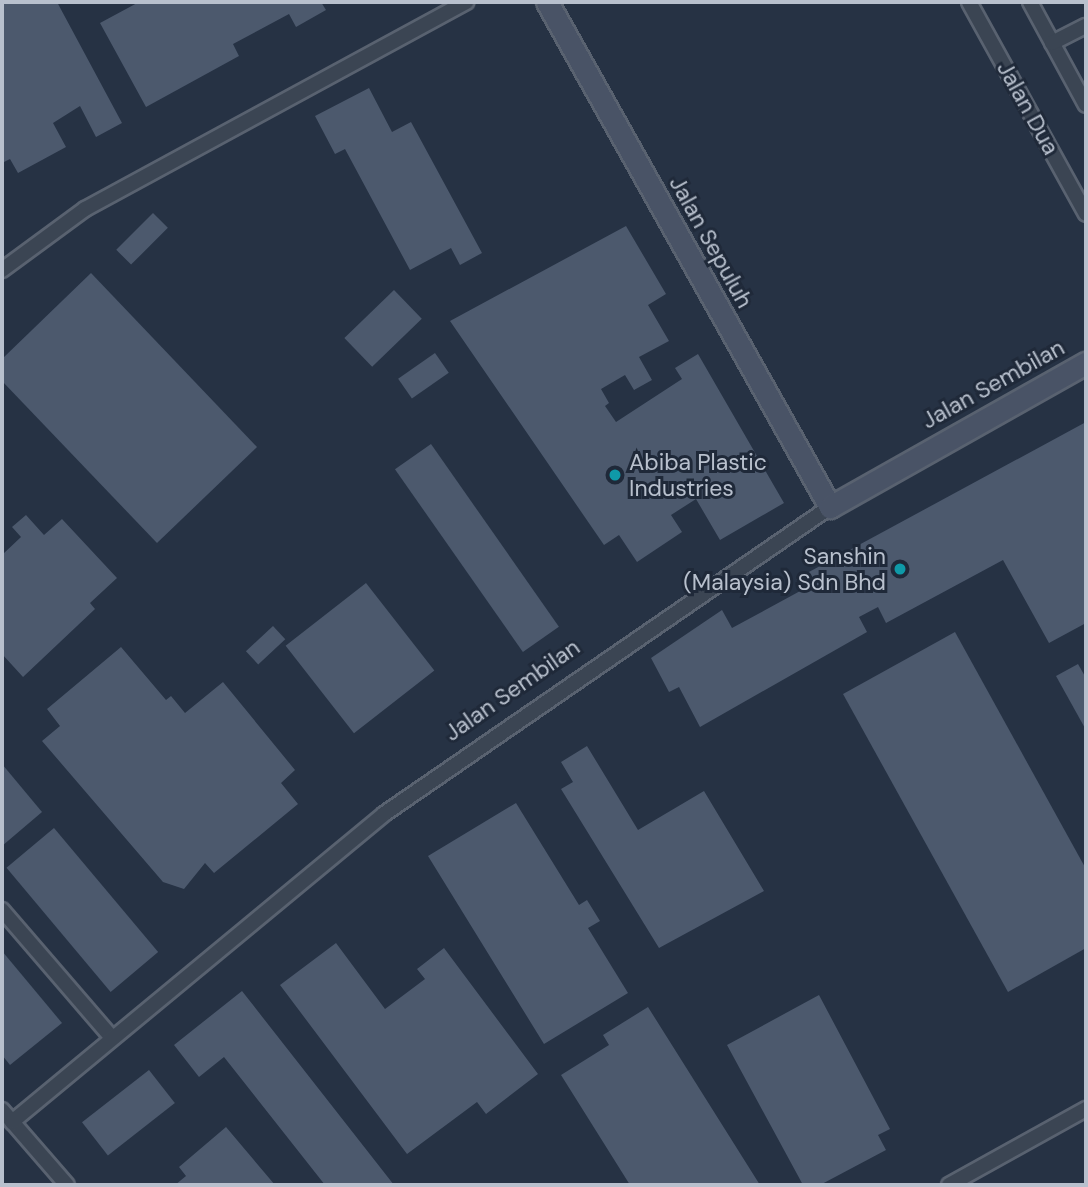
<!DOCTYPE html>
<style>
body{margin:0}
#map{position:relative;width:1088px;height:1187px;overflow:hidden;background:#263244;font-family:"DM Sans",sans-serif}
div>[style]{position:absolute}
[style*='--x']{left:calc(var(--x)*1px);top:calc(var(--y)*1px);width:calc(var(--w)*1px);rotate:calc(var(--a)*1deg)}
.building>*{inset:0;background:#4c596d;transform-origin:0 0}
.roads{filter:drop-shadow(2px 0 #596270) drop-shadow(-2px 0 #596270) drop-shadow(0 2px #596270) drop-shadow(0 -2px #596270)}
.street>*{height:14px;margin:-7px;padding:0 7px;transform-origin:7px;border-radius:7px;background:#3b4553}
.secondary>*{height:21px;margin:-10.5px;padding:0 10.5px;transform-origin:10.5px;border-radius:10.5px;background:#495366}
.dots>*{width:19px;height:19px;translate:-50% -50%;box-sizing:border-box;border:4px solid #1f2939;border-radius:50%}
span{translate:-50% -50%;white-space:nowrap;text-align:center;line-height:1.15;-webkit-text-stroke:6px #1f2939;paint-order:stroke}
.street-label{font-size:23px;color:#b8c0cd}
.poi-label{font-size:23px;color:#b8c0cd}
.left{translate:0 -50%;text-align:left}
.right{translate:-100% -50%;text-align:right}
.frame{position:absolute;inset:0;border:4px solid #b8c0cd;pointer-events:none}
</style>
<div id="map">
<div class="building">
<div style="clip-path:polygon(2px 2px,57px 2px,122px 123px,96px 137px,80px 106px,53px 123px,66px 147px,18px 173px,10px 159px,2px 163px)"></div>
<div style="clip-path:polygon(139px 2px,321px 2px,326px 10px,296px 27px,289px 14px,233px 44px,239px 56px,146px 107px,100px 23px)"></div>
<div style="clip-path:polygon(369px 88px,392px 132px,411px 122px,482px 253px,460px 265px,451px 248px,410px 270px,345px 149px,335px 154px,315px 116px)"></div>
<div style="left:153px;top:213px;width:21px;height:52px;rotate:45deg"></div>
<div style="clip-path:polygon(626px 226px,666px 294px,648px 305px,669px 341px,639px 357px,652px 380px,634px 390px,625px 375px,601px 389px,609px 403px,605px 406px,616px 422px,682px 379px,675px 368px,698px 354px,784px 503px,720px 540px,696px 499px,671px 515px,682px 532px,637px 562px,619px 535px,604px 545px,450px 321px)"></div>
<div style="clip-path:polygon(91px 273px,257px 447px,157px 543px,2px 381px,2px 359px)"></div>
<div style="left:394px;top:290px;width:40px;height:69px;rotate:46deg"></div>
<div style="left:435px;top:353px;width:24px;height:45px;rotate:55deg"></div>
<div style="clip-path:polygon(1086px 422px,1086px 623px,1049px 643px,1003px 560px,886px 623px,878px 607px,859px 617px,867px 632px,700px 727px,679px 687px,669px 692px,651px 658px,722px 610px,732px 628px,802px 590px,796px 579px)"></div>
<div style="left:431px;top:444px;width:223px;height:44px;rotate:55deg"></div>
<div style="clip-path:polygon(26px 515px,44px 535px,62px 519px,117px 578px,90px 603px,95px 609px,23px 677px,2px 654px,2px 555px,21px 537px,12px 527px)"></div>
<div style="left:366px;top:583px;width:111px;height:102px;rotate:52deg"></div>
<div style="left:273px;top:626px;width:18px;height:37px;rotate:47deg"></div>
<div style="clip-path:polygon(955px 632px,1086px 869px,1086px 948px,1008px 992px,843px 694px)"></div>
<div style="clip-path:polygon(121px 647px,166px 700px,171px 696px,185px 713px,223px 682px,295px 770px,281px 783px,298px 804px,214px 873px,205px 863px,184px 889px,163px 882px,42px 741px,60px 726px,47px 709px)"></div>
<div style="clip-path:polygon(1078px 664px,1086px 678px,1086px 730px,1056px 676px)"></div>
<div style="clip-path:polygon(587px 746px,638px 830px,704px 791px,764px 891px,659px 948px,561px 789px,573px 782px,561px 762px)"></div>
<div style="clip-path:polygon(2px 764px,42px 812px,2px 846px)"></div>
<div style="clip-path:polygon(516px 803px,579px 905px,587px 900px,600px 921px,588px 928px,628px 993px,544px 1044px,428px 856px)"></div>
<div style="left:54px;top:828px;width:162px;height:62px;rotate:50deg"></div>
<div style="clip-path:polygon(336px 943px,385px 1009px,425px 979px,417px 969px,444px 948px,538px 1074px,486px 1114px,477px 1102px,407px 1154px,280px 985px)"></div>
<div style="clip-path:polygon(2px 951px,62px 1023px,10px 1065px,2px 1055px)"></div>
<div style="clip-path:polygon(242px 991px,394px 1185px,325px 1185px,224px 1057px,199px 1077px,174px 1045px)"></div>
<div style="clip-path:polygon(819px 995px,890px 1129px,878px 1135px,886px 1150px,820px 1185px,803px 1185px,727px 1045px)"></div>
<div style="clip-path:polygon(648px 1007px,760px 1185px,630px 1185px,561px 1075px,609px 1045px,603px 1035px)"></div>
<div style="left:149px;top:1070px;width:42px;height:85px;rotate:52deg"></div>
<div style="clip-path:polygon(226px 1127px,275px 1185px,175px 1185px,186px 1176px,179px 1167px)"></div>
</div>
<div class="roads">
<div class="street">
<div style="--x:969;--y:2;--w:242;--a:61.1"></div>
<div style="--x:1030;--y:2;--w:117;--a:61.5"></div>
<div style="--x:1052;--y:43;--w:38;--a:-27"></div>
<div style="--x:2;--y:270;--w:103;--a:-36.3"></div>
<div style="--x:85;--y:209;--w:434;--a:-28.5"></div>
<div style="--x:2;--y:910;--w:169;--a:49.3"></div>
<div style="--x:2;--y:1110;--w:99;--a:49.1"></div>
<div style="--x:12;--y:1122;--w:483;--a:-39.6"></div>
<div style="--x:384;--y:814;--w:541;--a:-34.54"></div>
<div style="--x:949;--y:1185;--w:157;--a:-29"></div>
</div>
<div class="secondary">
<div style="--x:547;--y:2;--w:579;--a:60.73"></div>
<div style="--x:830;--y:507;--w:294;--a:-29.4"></div>
</div>
</div>
<div class="dots">
<div style="left:615px;top:475px;background:#0f9aa8"></div>
<div style="left:900px;top:569px;background:#0f9aa8"></div>
</div>
<div class="street-label">
<span style="left:1028px;top:108px;rotate:61deg">Jalan Dua</span>
<span style="left:711px;top:242px;rotate:61deg">Jalan Sepuluh</span>
<span style="left:993px;top:384px;rotate:-29deg">Jalan Sembilan</span>
<span style="left:512px;top:690px;rotate:-35deg">Jalan Sembilan</span>
</div>
<div class="poi-label">
<span class="left" style="left:629px;top:475px">Abiba Plastic<br>Industries</span>
<span class="right" style="left:886px;top:569px">Sanshin<br>(Malaysia) Sdn Bhd</span>
</div>
<div class="frame"></div>
</div>
